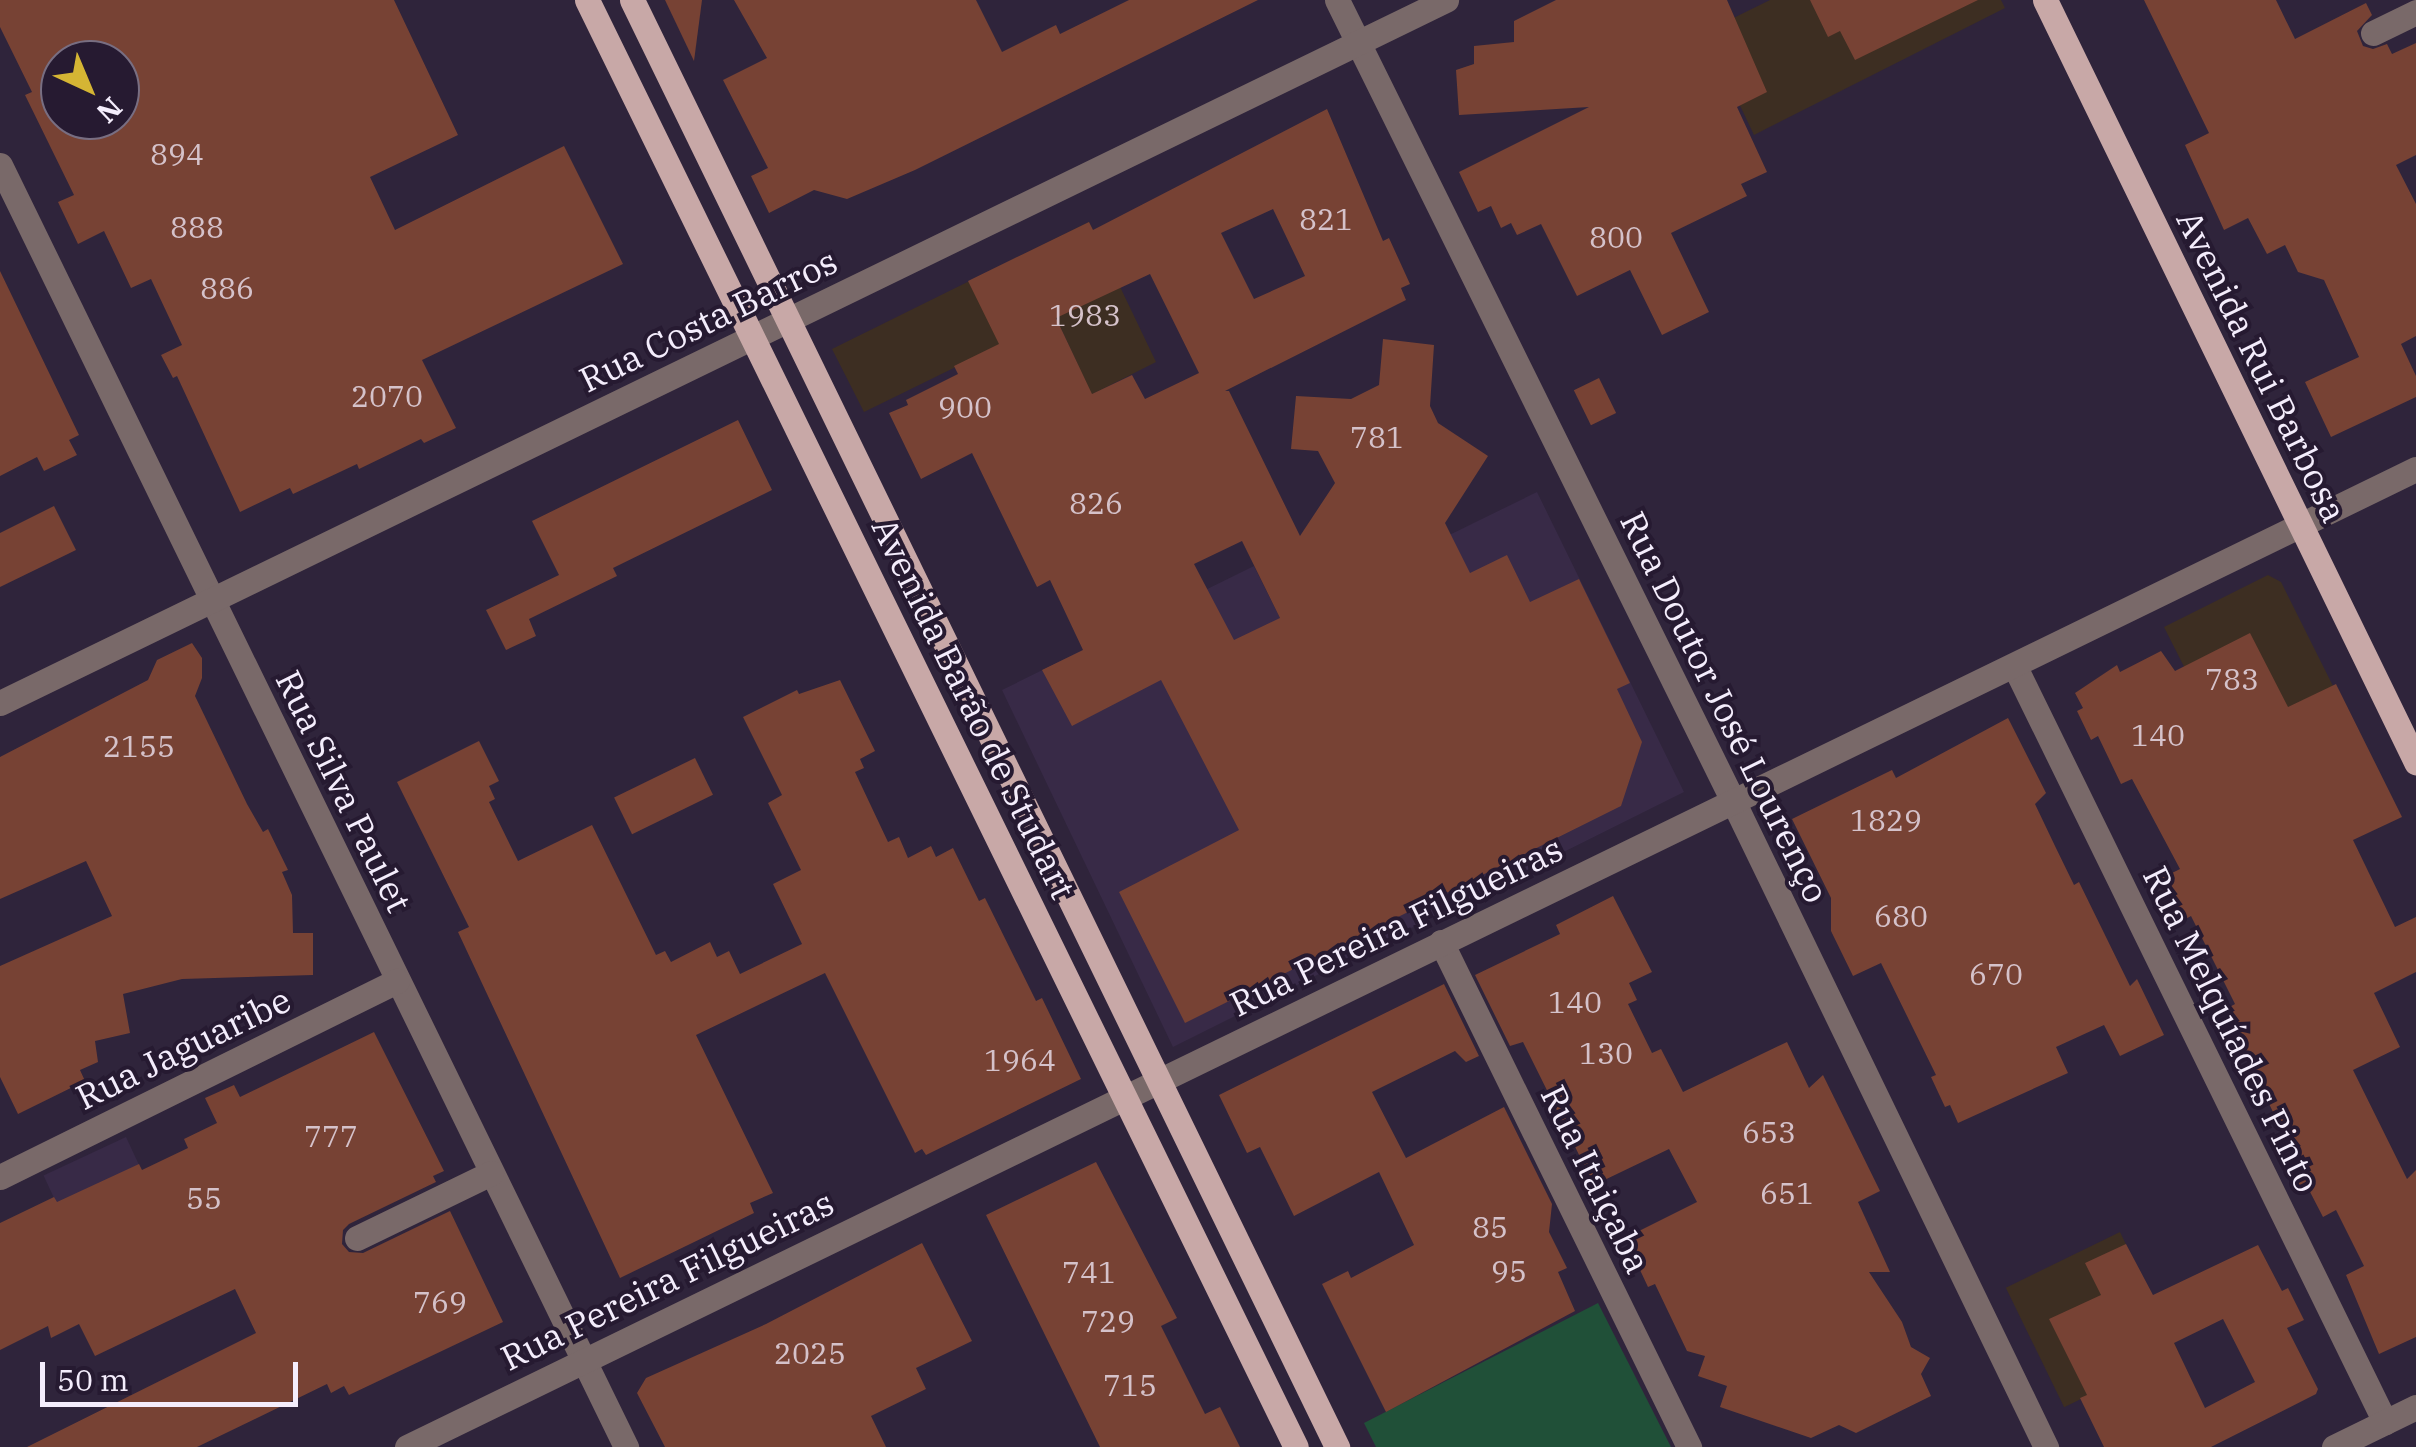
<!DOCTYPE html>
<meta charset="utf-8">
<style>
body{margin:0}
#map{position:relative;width:2416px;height:1447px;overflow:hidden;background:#2f243b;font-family:"IBM Plex Serif",serif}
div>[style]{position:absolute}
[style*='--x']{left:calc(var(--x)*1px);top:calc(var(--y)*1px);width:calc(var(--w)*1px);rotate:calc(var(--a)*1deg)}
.commercial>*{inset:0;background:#3d2e22;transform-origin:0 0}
.built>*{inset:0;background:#382a47;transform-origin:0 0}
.green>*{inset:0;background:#205038}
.building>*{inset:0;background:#774234;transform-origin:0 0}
.minor>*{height:25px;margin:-12.5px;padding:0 12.5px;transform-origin:12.5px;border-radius:12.5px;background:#796969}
.major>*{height:25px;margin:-12.5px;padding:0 12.5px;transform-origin:12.5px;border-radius:12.5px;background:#c8a8a7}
span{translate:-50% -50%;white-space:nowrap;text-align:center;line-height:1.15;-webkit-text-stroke:8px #261a31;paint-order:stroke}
.number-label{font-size:30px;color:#d5c2ca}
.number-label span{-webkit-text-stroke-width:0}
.street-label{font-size:35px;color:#f4edfc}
.north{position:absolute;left:40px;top:40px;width:100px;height:100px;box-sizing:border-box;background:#261a31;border:2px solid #786e82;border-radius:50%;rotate:136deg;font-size:28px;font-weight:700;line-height:40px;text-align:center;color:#f4edfc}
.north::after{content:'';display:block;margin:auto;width:35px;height:45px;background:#d5b534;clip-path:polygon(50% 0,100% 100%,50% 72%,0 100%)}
.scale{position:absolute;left:40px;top:1362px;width:258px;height:45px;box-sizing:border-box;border:5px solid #f4edfc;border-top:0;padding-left:12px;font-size:30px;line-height:35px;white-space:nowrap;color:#f4edfc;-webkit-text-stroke:8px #261a31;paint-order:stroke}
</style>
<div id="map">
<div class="commercial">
<div style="clip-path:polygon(1770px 0,2001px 0,2005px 8px,1754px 135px,1705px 32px)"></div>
<div style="clip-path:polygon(1089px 222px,1156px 362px,1063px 409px,1050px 381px,1078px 365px,1056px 318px,864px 412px,832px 349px)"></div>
<div style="clip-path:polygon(2268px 575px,2281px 582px,2333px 686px,2221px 740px,2164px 627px)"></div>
<div style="left:2120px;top:1232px;width:133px;height:127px;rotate:64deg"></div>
</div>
<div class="built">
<div style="clip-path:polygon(1537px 492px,1684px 792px,1173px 1047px,1002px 690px,1254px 566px,1280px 618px)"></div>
<div style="left:126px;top:1137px;width:179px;height:91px;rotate:65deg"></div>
</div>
<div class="green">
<div style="clip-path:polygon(1598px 1303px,1671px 1447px,1376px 1447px,1364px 1423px)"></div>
</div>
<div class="building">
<div style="clip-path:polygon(evenodd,0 0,394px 0,458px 135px,370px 177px,395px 230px,564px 146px,623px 264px,422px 360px,456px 428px,424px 443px,421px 439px,359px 469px,357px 464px,293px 494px,290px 488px,240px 512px,177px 376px,173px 378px,161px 355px,182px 345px,151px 279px,131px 288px,104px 231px,78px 244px,58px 202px,74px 195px,25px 95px,32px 92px,0 27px,0 0,60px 60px,120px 60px,120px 120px,60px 120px,60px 60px)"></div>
<div style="clip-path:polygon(665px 0,702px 0,694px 61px)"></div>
<div style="clip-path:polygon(734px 0,976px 0,1002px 52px,1056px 25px,1060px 34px,1129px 0,1258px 0,915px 170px,847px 199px,814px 190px,769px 213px,751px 176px,768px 168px,723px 80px,767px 58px)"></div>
<div style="clip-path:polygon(1556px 0,1727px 0,1767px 92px,1737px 107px,1767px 172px,1741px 184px,1747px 196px,1671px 233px,1709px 312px,1662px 335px,1630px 270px,1577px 296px,1541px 224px,1517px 235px,1511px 223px,1501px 228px,1491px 206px,1478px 212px,1459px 172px,1589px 107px,1459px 115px,1456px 70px,1474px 64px,1474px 46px,1514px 42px,1514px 21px)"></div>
<div style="clip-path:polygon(1810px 0,1978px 0,1855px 60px,1840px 31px,1828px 37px)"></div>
<div style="clip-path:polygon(2144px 0,2276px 0,2295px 39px,2366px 3px,2372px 15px,2357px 31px,2363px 46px,2373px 49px,2387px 44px,2392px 54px,2416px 43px,2416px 155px,2396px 165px,2416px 204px,2416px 336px,2401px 344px,2416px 376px,2416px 397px,2331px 437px,2305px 382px,2359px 357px,2324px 280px,2298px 272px,2285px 245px,2267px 254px,2248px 218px,2224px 230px,2185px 145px,2209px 133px)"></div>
<div style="clip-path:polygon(evenodd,1327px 109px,1383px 241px,1389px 238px,1410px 284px,1401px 288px,1406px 300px,1225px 391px,1229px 391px,1300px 536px,1335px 483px,1318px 451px,1291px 449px,1296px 396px,1351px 399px,1379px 385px,1383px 339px,1434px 345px,1430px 406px,1438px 423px,1488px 456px,1445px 523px,1470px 573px,1507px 555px,1530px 602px,1579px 579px,1630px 683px,1617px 689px,1642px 742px,1621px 806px,1185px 1023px,1119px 892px,1239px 830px,1161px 680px,1072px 726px,1042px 670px,1083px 650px,1050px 580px,1037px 587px,972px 453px,921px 479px,889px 413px,908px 405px,906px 400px,958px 374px,954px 366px,999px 344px,968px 281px,1089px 222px,1093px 230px,1327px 109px,1273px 209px,1305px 276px,1254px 299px,1221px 233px,1273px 209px,1327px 109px,1150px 274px,1199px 373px,1145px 399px,1132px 375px,1092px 394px,1056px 318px,1150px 274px,1327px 109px,1242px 541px,1280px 618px,1234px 640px,1194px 564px,1242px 541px)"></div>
<div style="clip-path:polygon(0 271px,79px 435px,69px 440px,77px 455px,44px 471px,37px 457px,0 476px)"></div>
<div style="left:1599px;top:378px;width:39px;height:28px;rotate:64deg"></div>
<div style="clip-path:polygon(738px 420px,772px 490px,613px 568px,617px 576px,529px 619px,536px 636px,506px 650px,486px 610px,559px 575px,532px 521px)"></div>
<div style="clip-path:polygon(54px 506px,76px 550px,0 587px,0 533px)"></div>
<div style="clip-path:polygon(2250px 633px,2288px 707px,2336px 684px,2402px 817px,2353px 840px,2395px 927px,2416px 917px,2416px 972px,2374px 993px,2400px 1047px,2353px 1070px,2407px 1179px,2416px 1170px,2416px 1337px,2379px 1354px,2346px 1275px,2364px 1266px,2336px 1210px,2323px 1217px,2308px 1188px,2300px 1192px,2288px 1168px,2298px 1164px,2224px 1010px,2235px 1004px,2191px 916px,2182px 921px,2162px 878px,2180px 869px,2132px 779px,2121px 784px,2098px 736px,2091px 740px,2077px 711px,2083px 708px,2075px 693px,2117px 665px,2120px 672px,2161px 651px,2175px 671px)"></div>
<div style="clip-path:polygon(192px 643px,202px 658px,202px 678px,195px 696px,247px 804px,263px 832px,268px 829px,288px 870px,282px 872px,292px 895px,293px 933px,313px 933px,313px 975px,182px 979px,123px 994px,130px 1033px,95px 1041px,98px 1062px,80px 1070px,85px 1081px,18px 1114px,0 1077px,0 966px,112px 916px,86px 861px,0 899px,0 757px,148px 680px,157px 660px)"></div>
<div style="clip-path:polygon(840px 680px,875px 751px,860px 759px,864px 768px,855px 772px,888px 842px,899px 837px,908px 858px,931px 846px,936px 857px,953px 848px,979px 901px,985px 898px,1036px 1001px,1042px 998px,1081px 1079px,926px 1155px,922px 1149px,915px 1153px,825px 973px,696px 1035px,773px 1193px,750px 1203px,754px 1213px,620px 1278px,458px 932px,469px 927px,397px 782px,479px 741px,499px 781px,489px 786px,495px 799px,489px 802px,518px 861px,592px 825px,656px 955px,665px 951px,671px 962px,710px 942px,717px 957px,729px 951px,740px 974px,802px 944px,773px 884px,801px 870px,768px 803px,782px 795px,743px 717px,797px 690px,799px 694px)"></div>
<div style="clip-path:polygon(2008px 718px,2046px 793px,2035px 804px,2055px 846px,2074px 885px,2079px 882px,2130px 986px,2137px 979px,2164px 1035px,2120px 1056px,2104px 1025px,2056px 1047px,2068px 1073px,1958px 1123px,1950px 1105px,1945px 1107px,1931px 1077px,1936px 1075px,1881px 963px,1853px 976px,1831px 931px,1831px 898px,1792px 819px,1892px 770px,1896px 778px)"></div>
<div style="left:695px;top:758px;width:41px;height:90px;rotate:64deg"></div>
<div style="clip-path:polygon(1613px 896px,1652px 972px,1629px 983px,1637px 1000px,1628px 1004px,1652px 1053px,1661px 1049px,1683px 1092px,1787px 1042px,1809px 1088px,1823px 1075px,1880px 1191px,1858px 1202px,1890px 1272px,1869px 1272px,1902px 1322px,1911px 1347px,1930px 1358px,1921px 1374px,1931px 1396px,1856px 1433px,1839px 1425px,1811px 1438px,1720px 1407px,1727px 1386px,1698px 1376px,1705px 1356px,1687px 1351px,1655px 1284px,1648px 1287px,1625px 1238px,1697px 1202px,1669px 1149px,1594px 1185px,1523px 1042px,1510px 1046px,1475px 975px,1560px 934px,1556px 925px)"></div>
<div style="clip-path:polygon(1444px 984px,1479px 1056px,1466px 1062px,1455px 1051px,1372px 1092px,1406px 1158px,1504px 1107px,1552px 1204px,1549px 1232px,1567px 1268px,1558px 1272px,1575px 1311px,1386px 1412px,1322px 1284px,1348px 1271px,1351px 1278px,1414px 1245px,1379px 1172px,1294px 1216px,1260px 1147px,1247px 1153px,1219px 1095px)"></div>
<div style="clip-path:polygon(374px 1032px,444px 1171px,433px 1176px,436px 1182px,349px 1224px,343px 1230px,342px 1244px,349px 1252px,363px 1253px,450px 1211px,503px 1322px,349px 1395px,344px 1386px,331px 1393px,327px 1384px,197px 1447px,27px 1447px,256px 1333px,235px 1289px,95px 1356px,79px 1324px,51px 1338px,48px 1326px,0 1350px,0 1223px,54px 1197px,57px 1202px,139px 1164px,142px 1170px,188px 1148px,184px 1139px,217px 1123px,205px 1098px,234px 1085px,240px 1097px)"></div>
<div style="clip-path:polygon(1096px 1162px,1177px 1318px,1161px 1326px,1205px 1414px,1220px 1407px,1240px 1447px,1100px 1447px,986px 1215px)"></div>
<div style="clip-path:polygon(922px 1243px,972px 1341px,916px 1368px,926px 1389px,871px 1416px,886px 1447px,665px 1447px,637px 1393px,646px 1378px,766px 1324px)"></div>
<div style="clip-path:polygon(evenodd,2126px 1244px,2153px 1295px,2258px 1245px,2282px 1291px,2288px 1288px,2304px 1320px,2287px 1328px,2318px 1389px,2316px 1394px,2211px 1447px,2104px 1447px,2080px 1398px,2087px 1395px,2049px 1319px,2101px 1295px,2085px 1263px,2126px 1244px,2223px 1319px,2255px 1382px,2205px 1408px,2174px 1343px,2223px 1319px)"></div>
</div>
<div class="minor">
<div style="--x:1337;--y:0;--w:896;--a:63.69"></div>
<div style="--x:1734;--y:803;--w:716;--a:64.15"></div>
<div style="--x:2373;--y:33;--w:48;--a:-26"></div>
<div style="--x:0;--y:165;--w:1427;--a:63.97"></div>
<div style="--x:2015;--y:667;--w:841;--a:63.89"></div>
<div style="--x:0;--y:703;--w:1608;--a:-25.93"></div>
<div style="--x:1441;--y:942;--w:563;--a:63.84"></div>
<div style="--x:0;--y:1177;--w:443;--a:-26.3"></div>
<div style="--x:357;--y:1238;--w:149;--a:-25.9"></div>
<div style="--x:407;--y:1447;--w:2234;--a:-25.96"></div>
<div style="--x:2334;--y:1447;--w:91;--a:-26"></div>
</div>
<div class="major">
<div style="--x:587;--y:0;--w:1611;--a:63.9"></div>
<div style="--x:632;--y:0;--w:1610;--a:64.02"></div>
<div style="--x:2045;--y:0;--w:848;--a:64.04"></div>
</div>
<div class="number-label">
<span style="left:177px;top:154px">894</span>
<span style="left:1326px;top:219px">821</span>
<span style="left:197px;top:227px">888</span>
<span style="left:1616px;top:237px">800</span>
<span style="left:227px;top:288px">886</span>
<span style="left:1085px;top:315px">1983</span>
<span style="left:387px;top:396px">2070</span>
<span style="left:965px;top:407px">900</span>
<span style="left:1377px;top:437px">781</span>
<span style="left:1096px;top:503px">826</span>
<span style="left:2232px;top:679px">783</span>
<span style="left:2158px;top:735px">140</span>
<span style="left:139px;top:746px">2155</span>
<span style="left:1886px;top:820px">1829</span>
<span style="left:1901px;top:916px">680</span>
<span style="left:1996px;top:974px">670</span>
<span style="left:1575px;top:1002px">140</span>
<span style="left:1606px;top:1053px">130</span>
<span style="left:1020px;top:1060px">1964</span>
<span style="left:1769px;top:1132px">653</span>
<span style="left:331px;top:1136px">777</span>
<span style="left:1787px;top:1193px">651</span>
<span style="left:204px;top:1198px">55</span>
<span style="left:1490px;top:1227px">85</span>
<span style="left:1509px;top:1271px">95</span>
<span style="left:1089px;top:1272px">741</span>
<span style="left:440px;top:1302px">769</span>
<span style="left:1108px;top:1321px">729</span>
<span style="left:810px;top:1353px">2025</span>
<span style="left:1130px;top:1385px">715</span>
</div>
<div class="street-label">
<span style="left:708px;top:320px;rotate:-26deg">Rua Costa Barros</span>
<span style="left:2262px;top:366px;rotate:64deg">Avenida Rui Barbosa</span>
<span style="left:1725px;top:707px;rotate:64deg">Rua Doutor José Lourenço</span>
<span style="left:974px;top:708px;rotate:64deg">Avenida Barão de Studart</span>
<span style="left:344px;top:791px;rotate:64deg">Rua Silva Paulet</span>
<span style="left:1396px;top:926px;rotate:-26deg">Rua Pereira Filgueiras</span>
<span style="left:2232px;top:1029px;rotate:64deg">Rua Melquíades Pinto</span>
<span style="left:183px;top:1048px;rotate:-26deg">Rua Jaguaribe</span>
<span style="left:1596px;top:1179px;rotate:64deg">Rua Itaiçaba</span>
<span style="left:667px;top:1280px;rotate:-26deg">Rua Pereira Filgueiras</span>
</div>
<div class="north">N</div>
<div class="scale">50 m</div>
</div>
